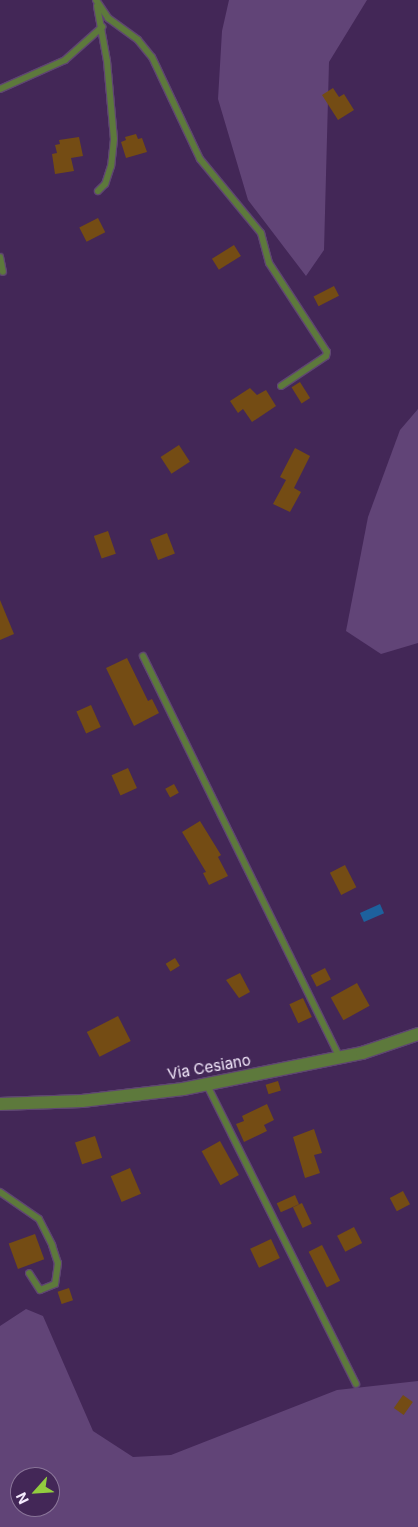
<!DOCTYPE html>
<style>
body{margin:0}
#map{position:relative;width:418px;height:1527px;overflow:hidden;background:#432757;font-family:Inter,sans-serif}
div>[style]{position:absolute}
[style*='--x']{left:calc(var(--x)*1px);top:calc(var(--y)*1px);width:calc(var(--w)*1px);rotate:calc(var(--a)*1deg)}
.green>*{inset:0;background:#614477}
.water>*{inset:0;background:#1d619d;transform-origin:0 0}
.building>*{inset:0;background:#744c14;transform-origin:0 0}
.roads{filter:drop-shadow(1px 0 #5f4672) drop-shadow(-1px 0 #5f4672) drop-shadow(0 1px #5f4672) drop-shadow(0 -1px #5f4672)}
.lane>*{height:6px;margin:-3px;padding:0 3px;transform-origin:3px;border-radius:3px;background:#5d793c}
.street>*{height:12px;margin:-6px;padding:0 6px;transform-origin:6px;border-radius:6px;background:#5d793c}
span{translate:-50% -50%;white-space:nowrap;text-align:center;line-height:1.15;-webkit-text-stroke:5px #432757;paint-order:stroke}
.street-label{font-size:15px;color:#f5ebfd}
.north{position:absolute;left:10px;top:1467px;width:50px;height:50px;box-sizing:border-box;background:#432757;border:1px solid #8a7599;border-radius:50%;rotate:244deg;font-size:14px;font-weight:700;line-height:20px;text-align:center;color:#f5ebfd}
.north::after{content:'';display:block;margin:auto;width:18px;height:22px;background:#92cd3f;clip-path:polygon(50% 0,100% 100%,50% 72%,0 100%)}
</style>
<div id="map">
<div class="green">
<div style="clip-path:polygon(229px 0,367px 0,329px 62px,324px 250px,306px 276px,248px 200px,218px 99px,222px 31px)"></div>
<div style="clip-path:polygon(418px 409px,418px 643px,381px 654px,346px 631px,368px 517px,400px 430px)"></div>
<div style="clip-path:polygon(evenodd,26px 1309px,43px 1316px,93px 1431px,133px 1457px,171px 1455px,337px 1390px,418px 1381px,418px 1527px,0 1527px,0 1326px,26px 1309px,20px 1477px,50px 1477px,50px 1507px,20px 1507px,20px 1477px)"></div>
</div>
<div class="water">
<div style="left:380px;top:904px;width:10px;height:22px;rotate:66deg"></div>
</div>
<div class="building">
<div style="clip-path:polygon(333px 88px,339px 97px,344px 94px,354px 110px,338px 120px,322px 95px)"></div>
<div style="clip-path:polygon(136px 134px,138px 139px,142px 138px,147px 152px,126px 158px,121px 142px,126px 140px,125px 137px)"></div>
<div style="clip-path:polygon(79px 137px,83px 156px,71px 158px,74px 171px,55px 174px,52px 154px,57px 153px,55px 145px,60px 144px,59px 140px)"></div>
<div style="left:98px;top:218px;width:16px;height:21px;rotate:63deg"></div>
<div style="left:234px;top:245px;width:13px;height:26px;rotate:58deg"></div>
<div style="left:334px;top:286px;width:11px;height:23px;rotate:63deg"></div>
<div style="left:300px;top:382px;width:19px;height:10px;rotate:58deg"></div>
<div style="clip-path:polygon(250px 388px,257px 395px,266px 390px,276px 406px,252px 422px,243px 409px,238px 413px,230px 401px)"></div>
<div style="left:179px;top:445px;width:20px;height:22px;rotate:57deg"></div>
<div style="clip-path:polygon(295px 448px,310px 456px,294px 488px,301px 492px,290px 512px,273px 504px,286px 480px,280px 477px)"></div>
<div style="left:108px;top:531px;width:24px;height:15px;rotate:71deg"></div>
<div style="left:167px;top:533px;width:22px;height:18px;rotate:69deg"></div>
<div style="clip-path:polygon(0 600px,14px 634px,0 640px)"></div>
<div style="clip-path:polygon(127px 658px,148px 701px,152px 699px,159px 713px,134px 726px,106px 668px)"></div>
<div style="left:91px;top:705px;width:24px;height:16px;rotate:66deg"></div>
<div style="left:128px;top:768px;width:22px;height:18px;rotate:66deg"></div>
<div style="left:174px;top:784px;width:10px;height:10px;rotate:61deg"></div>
<div style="clip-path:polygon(200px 821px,221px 855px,218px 857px,228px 876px,209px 885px,203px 873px,206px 872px,182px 832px)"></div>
<div style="left:345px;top:865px;width:25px;height:17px;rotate:63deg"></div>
<div style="left:175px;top:958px;width:9px;height:11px;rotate:58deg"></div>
<div style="left:325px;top:968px;width:13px;height:16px;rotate:63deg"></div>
<div style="clip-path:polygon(240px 973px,250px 992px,239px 998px,226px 980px)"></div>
<div style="left:357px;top:983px;width:26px;height:30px;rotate:61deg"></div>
<div style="left:303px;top:998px;width:21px;height:15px;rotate:65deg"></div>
<div style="left:118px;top:1016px;width:28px;height:35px;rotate:63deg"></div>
<div style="left:278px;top:1081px;width:10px;height:13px;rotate:73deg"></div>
<div style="clip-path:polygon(267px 1104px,274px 1120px,264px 1125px,267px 1131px,244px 1142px,236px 1124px,244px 1121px,242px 1116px)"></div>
<div style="clip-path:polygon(314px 1129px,322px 1153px,314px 1155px,320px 1173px,305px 1178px,293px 1137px)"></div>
<div style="left:95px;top:1136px;width:23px;height:21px;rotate:72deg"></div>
<div style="left:220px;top:1141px;width:39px;height:21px;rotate:61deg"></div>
<div style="left:130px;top:1168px;width:28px;height:21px;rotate:67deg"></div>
<div style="left:403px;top:1191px;width:15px;height:15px;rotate:62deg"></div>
<div style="left:295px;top:1195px;width:10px;height:20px;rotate:66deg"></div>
<div style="left:302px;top:1203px;width:23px;height:10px;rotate:65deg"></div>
<div style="left:354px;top:1227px;width:18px;height:19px;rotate:63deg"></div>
<div style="left:35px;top:1234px;width:27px;height:28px;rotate:70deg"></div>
<div style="left:271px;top:1239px;width:21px;height:23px;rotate:65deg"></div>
<div style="left:322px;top:1245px;width:40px;height:15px;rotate:63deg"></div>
<div style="left:69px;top:1288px;width:13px;height:12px;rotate:72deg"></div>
<div style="left:403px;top:1395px;width:12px;height:16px;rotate:35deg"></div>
</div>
<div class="roads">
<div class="lane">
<div style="--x:96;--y:0;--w:22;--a:56"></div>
<div style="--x:108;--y:18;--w:37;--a:36"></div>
<div style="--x:138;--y:40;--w:22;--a:51"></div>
<div style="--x:152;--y:57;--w:113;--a:64.8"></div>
<div style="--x:200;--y:159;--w:96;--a:50.5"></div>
<div style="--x:261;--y:233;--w:31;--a:75"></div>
<div style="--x:269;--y:263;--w:106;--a:56.9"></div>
<div style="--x:327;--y:352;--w:4;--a:104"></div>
<div style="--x:326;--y:356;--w:54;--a:146.3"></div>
<div style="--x:97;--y:6;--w:56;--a:79.7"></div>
<div style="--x:107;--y:61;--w:78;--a:84.9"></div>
<div style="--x:114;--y:139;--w:27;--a:96"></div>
<div style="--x:111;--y:166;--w:19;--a:108"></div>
<div style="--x:105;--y:184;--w:10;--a:135"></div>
<div style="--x:0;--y:89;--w:71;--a:-24"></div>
<div style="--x:65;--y:60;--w:50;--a:-41.7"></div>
<div style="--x:0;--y:257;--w:15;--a:79"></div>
<div style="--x:143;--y:656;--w:448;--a:63.9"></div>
<div style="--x:207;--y:1085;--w:334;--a:63.5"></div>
<div style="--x:0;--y:1192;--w:47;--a:34.7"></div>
<div style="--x:39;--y:1219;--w:29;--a:63"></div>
<div style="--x:52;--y:1245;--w:19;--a:72"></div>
<div style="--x:58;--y:1263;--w:21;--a:98"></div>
<div style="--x:55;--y:1284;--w:16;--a:158"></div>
<div style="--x:40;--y:1290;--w:20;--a:-123"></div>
</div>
<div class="street">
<div style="--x:0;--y:1104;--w:82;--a:-2.1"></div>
<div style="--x:82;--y:1101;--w:102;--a:-6.8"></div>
<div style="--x:183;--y:1089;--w:183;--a:-11.4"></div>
<div style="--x:362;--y:1053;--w:59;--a:-18.7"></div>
</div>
</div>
<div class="street-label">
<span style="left:209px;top:1067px;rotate:-10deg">Via Cesiano</span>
</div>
<div class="north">N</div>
</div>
